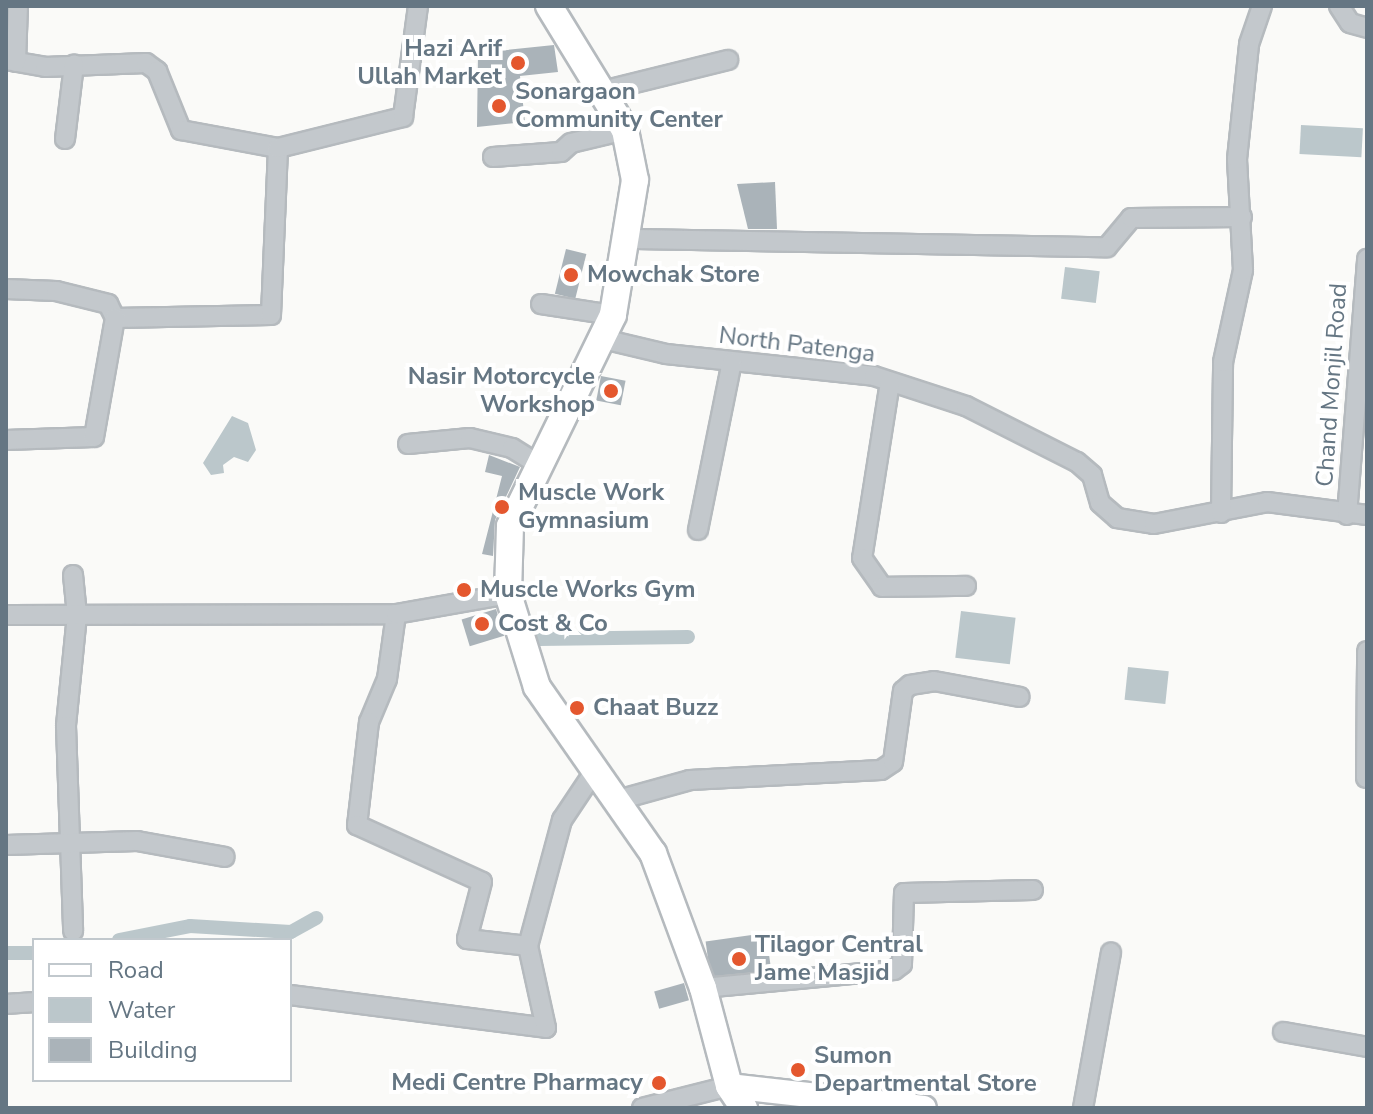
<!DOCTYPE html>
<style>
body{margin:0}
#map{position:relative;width:1373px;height:1114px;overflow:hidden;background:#fafaf8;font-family:"Nunito Sans",sans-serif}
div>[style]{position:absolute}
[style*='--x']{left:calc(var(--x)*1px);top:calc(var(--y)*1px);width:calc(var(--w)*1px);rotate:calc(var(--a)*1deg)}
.water>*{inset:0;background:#bbc7cb;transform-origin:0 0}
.canal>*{height:14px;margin:-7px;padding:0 7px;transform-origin:7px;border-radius:7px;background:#bbc7cb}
.building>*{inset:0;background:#aab3b9;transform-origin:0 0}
.roads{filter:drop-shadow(2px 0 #b5babe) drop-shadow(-2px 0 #b5babe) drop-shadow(0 2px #b5babe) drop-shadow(0 -2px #b5babe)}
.minor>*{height:18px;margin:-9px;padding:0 9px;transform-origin:9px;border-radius:9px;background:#c3c8cc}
.major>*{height:24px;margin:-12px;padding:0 12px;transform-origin:12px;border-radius:12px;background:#fff}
.highway>*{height:26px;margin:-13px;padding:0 13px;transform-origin:13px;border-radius:13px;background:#fff}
.dots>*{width:22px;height:22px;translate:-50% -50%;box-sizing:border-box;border:4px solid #fff;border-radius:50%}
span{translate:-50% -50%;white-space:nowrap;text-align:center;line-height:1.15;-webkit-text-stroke:8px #fff;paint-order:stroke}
.poi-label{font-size:24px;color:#657683;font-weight:700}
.right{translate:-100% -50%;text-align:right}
.left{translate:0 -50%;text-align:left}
.street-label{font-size:24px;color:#657683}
.frame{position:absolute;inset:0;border:8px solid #657683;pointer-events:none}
.legend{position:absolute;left:32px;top:938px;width:260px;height:144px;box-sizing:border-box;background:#fff;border:2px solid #c1c8cd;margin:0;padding:10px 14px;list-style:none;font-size:24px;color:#657683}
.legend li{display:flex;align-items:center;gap:16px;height:40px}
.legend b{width:40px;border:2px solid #c1c8cd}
</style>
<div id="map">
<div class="water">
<div style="left:1301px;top:125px;width:62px;height:29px;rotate:3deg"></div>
<div style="left:1065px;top:267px;width:35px;height:32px;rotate:7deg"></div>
<div style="clip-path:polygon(232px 416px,248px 423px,256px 450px,248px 462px,234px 457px,223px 465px,224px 473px,211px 475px,203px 463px)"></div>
<div style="left:961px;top:611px;width:55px;height:47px;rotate:7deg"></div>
<div style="left:1128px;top:667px;width:41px;height:33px;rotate:6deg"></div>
</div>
<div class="canal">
<div style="--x:539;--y:639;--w:149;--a:-0.8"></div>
<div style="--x:119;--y:940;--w:72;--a:-11.2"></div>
<div style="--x:190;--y:926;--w:101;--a:3.4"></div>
<div style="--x:291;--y:932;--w:29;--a:-29"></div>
<div style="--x:6;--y:953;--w:28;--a:0"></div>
</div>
<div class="building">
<div style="clip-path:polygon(554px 45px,558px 72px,520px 76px,525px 122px,477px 127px,478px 53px)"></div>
<div style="clip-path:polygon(775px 182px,777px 229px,748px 229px,737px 184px)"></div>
<div style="left:566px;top:249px;width:21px;height:46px;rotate:14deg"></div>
<div style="left:601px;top:376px;width:25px;height:25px;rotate:11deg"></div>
<div style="clip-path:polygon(489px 455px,520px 467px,495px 520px,493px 556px,482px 554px,502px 476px,485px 472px)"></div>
<div style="left:496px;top:609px;width:28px;height:36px;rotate:73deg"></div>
<div style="left:766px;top:933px;width:37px;height:61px;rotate:82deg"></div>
<div style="left:684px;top:983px;width:18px;height:31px;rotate:74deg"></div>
</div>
<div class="roads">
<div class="minor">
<div style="--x:1339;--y:6;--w:20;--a:57"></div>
<div style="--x:1350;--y:23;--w:18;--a:16"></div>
<div style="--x:6;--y:60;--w:40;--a:10"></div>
<div style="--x:45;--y:67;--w:101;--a:-2.3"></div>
<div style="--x:146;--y:63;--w:14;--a:36"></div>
<div style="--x:157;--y:71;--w:64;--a:67.9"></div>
<div style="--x:181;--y:130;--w:99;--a:10.5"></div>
<div style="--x:16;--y:62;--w:56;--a:-88"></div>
<div style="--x:602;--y:91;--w:130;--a:-13.8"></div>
<div style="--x:65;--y:139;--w:75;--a:-83.1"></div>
<div style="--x:493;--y:157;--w:68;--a:-4.2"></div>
<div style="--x:561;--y:152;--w:13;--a:-42"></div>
<div style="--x:571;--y:143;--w:56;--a:-13.5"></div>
<div style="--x:630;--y:239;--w:477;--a:1"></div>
<div style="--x:1107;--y:247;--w:38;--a:-50"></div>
<div style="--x:1131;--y:218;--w:111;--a:-0.5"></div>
<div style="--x:6;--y:289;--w:50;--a:2.3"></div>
<div style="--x:56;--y:291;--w:54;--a:14"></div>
<div style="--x:108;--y:304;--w:16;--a:63"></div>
<div style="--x:115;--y:318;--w:156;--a:-1.1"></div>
<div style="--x:271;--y:315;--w:167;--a:-87.6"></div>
<div style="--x:278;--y:148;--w:129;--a:-13.9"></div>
<div style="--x:403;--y:117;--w:112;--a:-82.3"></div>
<div style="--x:541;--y:304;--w:73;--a:8.7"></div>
<div style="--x:603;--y:339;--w:65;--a:13.4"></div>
<div style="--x:666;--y:354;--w:209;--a:6"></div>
<div style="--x:874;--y:376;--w:97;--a:18.1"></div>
<div style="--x:966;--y:406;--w:124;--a:26.8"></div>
<div style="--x:1077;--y:462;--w:20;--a:41"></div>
<div style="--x:1092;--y:475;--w:29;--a:74"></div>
<div style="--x:1100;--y:503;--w:23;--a:41"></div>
<div style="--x:1117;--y:518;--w:37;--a:9"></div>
<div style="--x:1154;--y:524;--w:115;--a:-11"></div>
<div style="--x:1267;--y:502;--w:101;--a:7.4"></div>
<div style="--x:890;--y:382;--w:178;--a:99"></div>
<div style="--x:862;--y:558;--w:35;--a:55"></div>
<div style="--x:882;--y:587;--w:84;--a:-0.7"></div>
<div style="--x:6;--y:440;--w:88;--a:-2"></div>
<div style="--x:94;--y:437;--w:121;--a:-80"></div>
<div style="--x:408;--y:444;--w:62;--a:-5.5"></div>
<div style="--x:470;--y:438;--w:43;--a:13.4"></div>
<div style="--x:512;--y:448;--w:31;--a:32"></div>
<div style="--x:1221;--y:513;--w:151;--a:-89.2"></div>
<div style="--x:1223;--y:362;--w:94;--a:-77.7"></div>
<div style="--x:1243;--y:270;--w:111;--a:-93.1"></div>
<div style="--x:1237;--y:159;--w:116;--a:-84"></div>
<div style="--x:1249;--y:44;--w:40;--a:-71.1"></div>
<div style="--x:1347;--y:515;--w:257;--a:-85.5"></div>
<div style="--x:698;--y:530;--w:171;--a:-78.6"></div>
<div style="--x:73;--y:575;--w:40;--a:84.3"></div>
<div style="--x:77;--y:615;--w:112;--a:95.7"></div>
<div style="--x:66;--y:726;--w:205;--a:88"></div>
<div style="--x:396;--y:614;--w:66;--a:97.9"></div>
<div style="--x:387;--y:679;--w:47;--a:112.7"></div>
<div style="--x:369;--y:722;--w:104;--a:96.6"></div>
<div style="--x:357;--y:825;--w:137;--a:24.5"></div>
<div style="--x:482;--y:882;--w:59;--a:104.7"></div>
<div style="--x:467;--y:939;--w:61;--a:6.5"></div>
<div style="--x:6;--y:615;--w:390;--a:-0.1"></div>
<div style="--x:396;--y:614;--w:114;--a:-10.1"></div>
<div style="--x:1366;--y:778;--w:127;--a:-89.5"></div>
<div style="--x:618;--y:800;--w:75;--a:-15.5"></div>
<div style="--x:690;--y:780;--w:191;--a:-3"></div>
<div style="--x:881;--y:770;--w:14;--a:-34"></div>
<div style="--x:893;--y:762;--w:72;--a:-82"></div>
<div style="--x:903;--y:691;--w:9;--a:-41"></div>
<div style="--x:910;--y:685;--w:24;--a:-9"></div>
<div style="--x:934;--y:681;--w:87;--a:10.5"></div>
<div style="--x:6;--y:845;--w:131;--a:-1.7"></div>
<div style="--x:137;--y:841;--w:89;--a:10.3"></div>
<div style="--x:703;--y:988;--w:192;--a:-5.4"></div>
<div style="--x:894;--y:970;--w:10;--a:-37"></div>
<div style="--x:902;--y:964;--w:71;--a:-88.4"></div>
<div style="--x:904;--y:893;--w:129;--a:-1.3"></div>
<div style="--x:290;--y:995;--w:258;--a:7.3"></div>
<div style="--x:546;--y:1028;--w:84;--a:-102.4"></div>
<div style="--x:528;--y:946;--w:131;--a:-74.9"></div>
<div style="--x:562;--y:820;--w:58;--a:-56.3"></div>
<div style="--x:6;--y:1004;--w:28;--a:-4"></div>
<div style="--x:1283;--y:1032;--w:85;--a:10.1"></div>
<div style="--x:642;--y:1108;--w:90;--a:-14.2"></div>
<div style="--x:1083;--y:1108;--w:158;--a:-79.8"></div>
</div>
<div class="major">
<div style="--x:729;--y:1086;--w:196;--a:6.4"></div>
</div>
<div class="highway">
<div style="--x:549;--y:6;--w:145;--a:58.5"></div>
<div style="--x:625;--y:130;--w:51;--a:78.7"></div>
<div style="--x:635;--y:180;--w:137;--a:99.3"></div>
<div style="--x:613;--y:315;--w:235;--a:116"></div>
<div style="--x:510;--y:526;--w:68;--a:91.7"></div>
<div style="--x:508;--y:594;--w:97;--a:72.7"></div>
<div style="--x:537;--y:687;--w:203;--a:55.1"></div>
<div style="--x:653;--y:853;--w:144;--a:69.7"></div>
<div style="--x:703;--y:988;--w:101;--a:75.1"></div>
<div style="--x:729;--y:1086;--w:27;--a:56"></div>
<div style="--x:833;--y:1108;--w:22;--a:-32"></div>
</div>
</div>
<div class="dots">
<div style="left:518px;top:63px;background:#e4572e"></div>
<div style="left:499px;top:106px;background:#e4572e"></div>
<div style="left:571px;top:275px;background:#e4572e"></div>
<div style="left:611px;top:391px;background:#e4572e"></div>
<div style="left:502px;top:507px;background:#e4572e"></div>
<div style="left:464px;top:590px;background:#e4572e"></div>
<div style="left:482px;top:624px;background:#e4572e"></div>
<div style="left:577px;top:708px;background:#e4572e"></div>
<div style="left:739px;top:959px;background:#e4572e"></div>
<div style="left:798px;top:1070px;background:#e4572e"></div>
<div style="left:659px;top:1083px;background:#e4572e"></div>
</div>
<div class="poi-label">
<span class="right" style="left:502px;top:63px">Hazi Arif<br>Ullah Market</span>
<span class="left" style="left:515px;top:106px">Sonargaon<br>Community Center</span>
<span class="left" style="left:587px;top:275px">Mowchak Store</span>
<span class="right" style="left:595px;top:391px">Nasir Motorcycle<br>Workshop</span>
<span class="left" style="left:518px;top:507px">Muscle Work<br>Gymnasium</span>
<span class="left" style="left:480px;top:590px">Muscle Works Gym</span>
<span class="left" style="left:498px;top:624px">Cost &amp; Co</span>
<span class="left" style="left:593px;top:708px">Chaat Buzz</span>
<span class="left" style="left:755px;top:959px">Tilagor Central<br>Jame Masjid</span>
<span class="left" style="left:814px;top:1070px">Sumon<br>Departmental Store</span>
<span class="right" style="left:643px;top:1083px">Medi Centre Pharmacy</span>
</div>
<div class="street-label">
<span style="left:797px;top:345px;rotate:7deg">North Patenga</span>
<span style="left:1332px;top:385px;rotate:-86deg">Chand Monjil Road</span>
</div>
<div class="frame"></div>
<ul class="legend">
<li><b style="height:10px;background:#fff"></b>Road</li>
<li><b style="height:22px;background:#bbc7cb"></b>Water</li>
<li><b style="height:22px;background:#aab3b9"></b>Building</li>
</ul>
</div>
